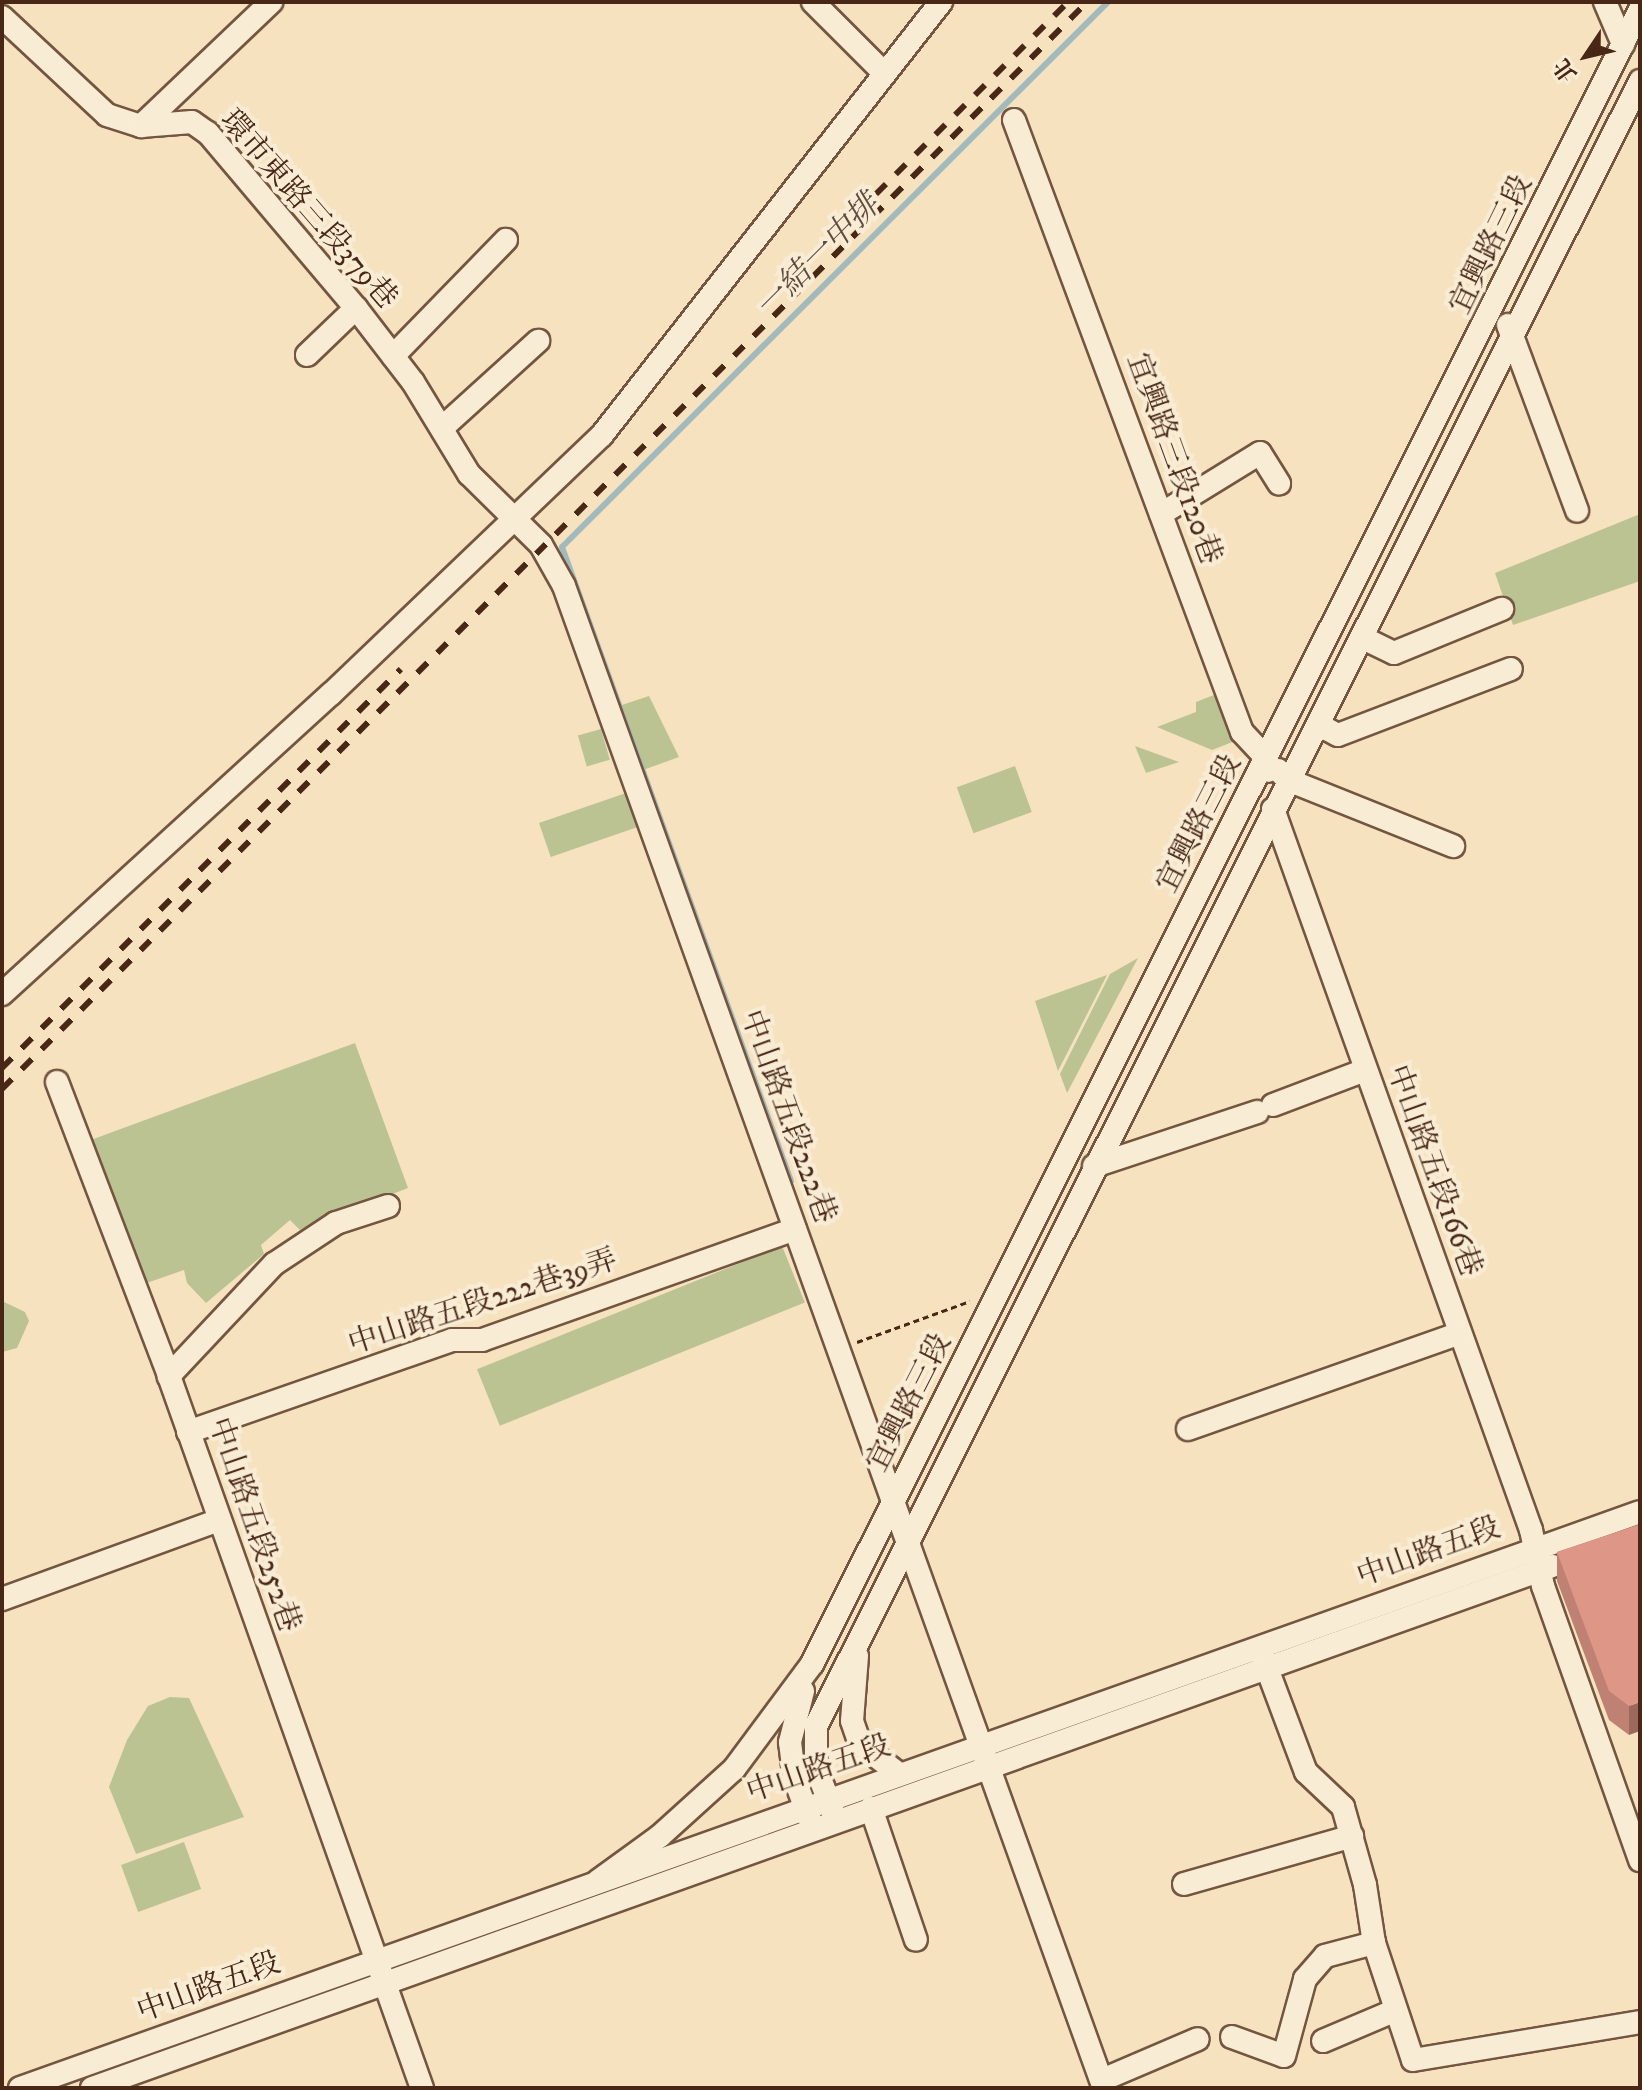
<!DOCTYPE html>
<meta charset="utf-8">
<style>
body{margin:0}
#map{position:relative;width:1642px;height:2090px;overflow:hidden;background:#f6e2be;font-family:"IM FELL DW Pica","Noto Serif TC",serif}
div>[style]{position:absolute}
[style*='--x']{left:calc(var(--x)*1px);top:calc(var(--y)*1px);width:calc(var(--w)*1px);rotate:calc(var(--a)*1deg)}
.green>*{inset:0;background:#bcc392;transform-origin:0 0}
.stream>*{height:6px;margin:-3px;padding:0 3px;transform-origin:3px;border-radius:3px;background:#a3babd}
.path>*{height:3px;margin-top:-1.5px;transform-origin:0;background:repeating-linear-gradient(90deg,#482716 0 6px,transparent 0 10px)}
.roads{filter:drop-shadow(2px 0 #745640) drop-shadow(-2px 0 #745640) drop-shadow(0 2px #745640) drop-shadow(0 -2px #745640)}
.minor>*{height:22px;margin:-11px;padding:0 11px;transform-origin:11px;border-radius:11px;background:#f9ecd5}
.rail>*{height:6px;margin-top:-3px;transform-origin:0;background:repeating-linear-gradient(90deg,#482716 0 14px,transparent 0 28px)}
.wall>*{inset:0;background:#bf8174}
.shaded-wall>*{inset:0;background:#9b695e}
.building>*{inset:0;background:#de9687}
span{translate:-50% -50%;white-space:nowrap;text-align:center;line-height:1.15;-webkit-text-stroke:8px #f9ecd5;paint-order:stroke}
.street-label{font-size:30px;color:#482716}
.water-label{font-size:32px;color:#5f4c40;font-style:italic}
.frame{position:absolute;inset:0;border:4px solid #482716;pointer-events:none}
.north{position:absolute;left:1546px;top:16px;width:80px;height:80px;-webkit-text-stroke:6px #f9ecd5;paint-order:stroke;rotate:235deg;font-size:22px;font-weight:700;line-height:32px;text-align:center;color:#482716}
.north::after{content:'';display:block;margin:auto;width:28px;height:36px;background:#482716;clip-path:polygon(50% 0,100% 100%,50% 72%,0 100%)}
</style>
<div id="map">
<div class="green">
<div style="clip-path:polygon(1640px 514px,1640px 581px,1513px 625px,1495px 573px)"></div>
<div style="clip-path:polygon(1219px 693px,1235px 741px,1212px 750px,1157px 727px,1196px 712px,1196px 702px)"></div>
<div style="clip-path:polygon(649px 696px,679px 757px,643px 770px,619px 706px)"></div>
<div style="left:601px;top:729px;width:32px;height:24px;rotate:74deg"></div>
<div style="clip-path:polygon(1135px 746px,1179px 762px,1146px 773px)"></div>
<div style="left:1015px;top:766px;width:49px;height:62px;rotate:70deg"></div>
<div style="left:626px;top:793px;width:36px;height:92px;rotate:71deg"></div>
<div style="clip-path:polygon(1138px 958px,1067px 1093px,1060px 1074px,1110px 974px)"></div>
<div style="clip-path:polygon(1107px 975px,1058px 1071px,1035px 1001px)"></div>
<div style="clip-path:polygon(355px 1043px,408px 1188px,300px 1230px,290px 1220px,261px 1245px,264px 1254px,206px 1303px,187px 1283px,184px 1270px,141px 1285px,88px 1141px)"></div>
<div style="left:782px;top:1246px;width:61px;height:329px;rotate:68deg"></div>
<div style="clip-path:polygon(2px 1301px,25px 1312px,29px 1321px,17px 1348px,2px 1352px)"></div>
<div style="clip-path:polygon(170px 1697px,189px 1698px,244px 1817px,136px 1854px,109px 1787px,127px 1740px,148px 1706px)"></div>
<div style="left:184px;top:1842px;width:50px;height:67px;rotate:70deg"></div>
</div>
<div class="stream">
<div style="--x:791;--y:1181;--w:674;--a:-109.86"></div>
<div style="--x:562;--y:547;--w:771;--a:-44.95"></div>
</div>
<div class="path">
<div style="--x:857;--y:1342;--w:120;--a:-19.9"></div>
</div>
<div class="roads">
<div class="minor">
<div style="--x:813;--y:2;--w:98;--a:45"></div>
<div style="--x:1605;--y:2;--w:46;--a:66.8"></div>
<div style="--x:2;--y:17;--w:144;--a:43"></div>
<div style="--x:107;--y:115;--w:36;--a:18"></div>
<div style="--x:141;--y:126;--w:51;--a:-4.5"></div>
<div style="--x:192;--y:122;--w:19;--a:35"></div>
<div style="--x:208;--y:133;--w:229;--a:49.8"></div>
<div style="--x:356;--y:308;--w:93;--a:52.4"></div>
<div style="--x:413;--y:382;--w:108;--a:58.7"></div>
<div style="--x:469;--y:474;--w:101;--a:44.6"></div>
<div style="--x:541;--y:545;--w:47;--a:60.7"></div>
<div style="--x:564;--y:586;--w:1596;--a:70.23"></div>
<div style="--x:1014;--y:120;--w:653;--a:69.57"></div>
<div style="--x:1242;--y:732;--w:35;--a:47"></div>
<div style="--x:1266;--y:758;--w:13;--a:81"></div>
<div style="--x:141;--y:126;--w:180;--a:-43.6"></div>
<div style="--x:1508;--y:325;--w:198;--a:69.6"></div>
<div style="--x:307;--y:355;--w:68;--a:-43.8"></div>
<div style="--x:393;--y:356;--w:162;--a:-45.8"></div>
<div style="--x:442;--y:428;--w:130;--a:-42.2"></div>
<div style="--x:1161;--y:514;--w:116;--a:-31.6"></div>
<div style="--x:1260;--y:453;--w:36;--a:58"></div>
<div style="--x:1363;--y:638;--w:34;--a:26"></div>
<div style="--x:1394;--y:653;--w:117;--a:-22.2"></div>
<div style="--x:1319;--y:725;--w:21;--a:28"></div>
<div style="--x:1338;--y:735;--w:185;--a:-20.9"></div>
<div style="--x:1278;--y:770;--w:14;--a:45"></div>
<div style="--x:1288;--y:780;--w:178;--a:21.8"></div>
<div style="--x:1273;--y:809;--w:766;--a:70.31"></div>
<div style="--x:1531;--y:1530;--w:57;--a:77.9"></div>
<div style="--x:1543;--y:1586;--w:291;--a:70.5"></div>
<div style="--x:2;--y:994;--w:445;--a:-42.4"></div>
<div style="--x:331;--y:694;--w:375;--a:-43.7"></div>
<div style="--x:602;--y:435;--w:550;--a:-51.94"></div>
<div style="--x:57;--y:1082;--w:315;--a:69.1"></div>
<div style="--x:1273;--y:1105;--w:98;--a:-20.8"></div>
<div style="--x:1094;--y:1166;--w:172;--a:-18.3"></div>
<div style="--x:388;--y:1206;--w:55;--a:161.9"></div>
<div style="--x:336;--y:1223;--w:74;--a:146.5"></div>
<div style="--x:274;--y:1264;--w:154;--a:133.2"></div>
<div style="--x:169;--y:1376;--w:756;--a:70.44"></div>
<div style="--x:1188;--y:1429;--w:288;--a:-19.4"></div>
<div style="--x:188;--y:1432;--w:280;--a:-19.2"></div>
<div style="--x:452;--y:1340;--w:30;--a:0"></div>
<div style="--x:482;--y:1340;--w:332;--a:-19.5"></div>
<div style="--x:2;--y:1599;--w:231;--a:-20"></div>
<div style="--x:1262;--y:1655;--w:125;--a:69.4"></div>
<div style="--x:1306;--y:1772;--w:51;--a:43.4"></div>
<div style="--x:1343;--y:1807;--w:81;--a:74.2"></div>
<div style="--x:1365;--y:1885;--w:59;--a:81.2"></div>
<div style="--x:1374;--y:1943;--w:123;--a:71.6"></div>
<div style="--x:1413;--y:2060;--w:230;--a:-9.5"></div>
<div style="--x:857;--y:1656;--w:65;--a:94.4"></div>
<div style="--x:852;--y:1721;--w:24;--a:71"></div>
<div style="--x:860;--y:1744;--w:49;--a:37.6"></div>
<div style="--x:803;--y:1691;--w:53;--a:104.3"></div>
<div style="--x:790;--y:1742;--w:35;--a:83"></div>
<div style="--x:794;--y:1777;--w:46;--a:69.6"></div>
<div style="--x:871;--y:1808;--w:139;--a:71.2"></div>
<div style="--x:836;--y:1820;--w:56;--a:-111"></div>
<div style="--x:816;--y:1768;--w:42;--a:-90"></div>
<div style="--x:816;--y:1726;--w:1840;--a:-63.39"></div>
<div style="--x:598;--y:1881;--w:77;--a:-36"></div>
<div style="--x:660;--y:1836;--w:100;--a:-42.2"></div>
<div style="--x:734;--y:1769;--w:131;--a:-53.4"></div>
<div style="--x:812;--y:1664;--w:1850;--a:-63.41"></div>
<div style="--x:1184;--y:1884;--w:175;--a:-15.9"></div>
<div style="--x:1232;--y:2037;--w:55;--a:20.1"></div>
<div style="--x:1284;--y:2056;--w:80;--a:-74.7"></div>
<div style="--x:1305;--y:1979;--w:30;--a:-49"></div>
<div style="--x:1325;--y:1956;--w:51;--a:-14.9"></div>
<div style="--x:1323;--y:2041;--w:79;--a:-23"></div>
<div style="--x:1102;--y:2080;--w:104;--a:-23.1"></div>
<div style="--x:20;--y:2088;--w:1719;--a:-19.57"></div>
<div style="--x:92;--y:2088;--w:1551;--a:-19.67"></div>
</div>
</div>
<div class="rail">
<div style="--x:876;--y:194;--w:272;--a:-45"></div>
<div style="--x:2;--y:1068;--w:564;--a:-45"></div>
<div style="--x:2;--y:1089;--w:1536;--a:-45.05"></div>
</div>
<div class="wall">
<div style="clip-path:polygon(1638px 1525px,1629px 1735px,1609px 1720px,1557px 1581px,1557px 1552px)"></div>
</div>
<div class="shaded-wall">
<div style="clip-path:polygon(1640px 1702px,1640px 1731px,1629px 1735px,1629px 1706px)"></div>
</div>
<div class="building">
<div style="clip-path:polygon(1638px 1525px,1640px 1532px,1640px 1702px,1629px 1706px,1609px 1691px,1557px 1552px)"></div>
</div>
<div class="street-label">
<span style="left:308px;top:210px;rotate:49deg">環市東路三段379巷</span>
<span style="left:1492px;top:245px;rotate:-64deg">宜興路三段</span>
<span style="left:1173px;top:459px;rotate:70deg">宜興路三段120巷</span>
<span style="left:1200px;top:824px;rotate:-63deg">宜興路三段</span>
<span style="left:787px;top:1117px;rotate:70deg">中山路五段222巷</span>
<span style="left:1433px;top:1171px;rotate:70deg">中山路五段166巷</span>
<span style="left:483px;top:1303px;rotate:-18deg">中山路五段222巷39弄</span>
<span style="left:910px;top:1403px;rotate:-63deg">宜興路三段</span>
<span style="left:253px;top:1525px;rotate:71deg">中山路五段252巷</span>
<span style="left:1429px;top:1553px;rotate:-20deg">中山路五段</span>
<span style="left:819px;top:1770px;rotate:-19deg">中山路五段</span>
<span style="left:209px;top:1988px;rotate:-20deg">中山路五段</span>
</div>
<div class="water-label">
<span style="left:818px;top:257px;rotate:-45deg">一結一中排</span>
</div>
<div class="frame"></div>
<div class="north">北</div>
</div>
